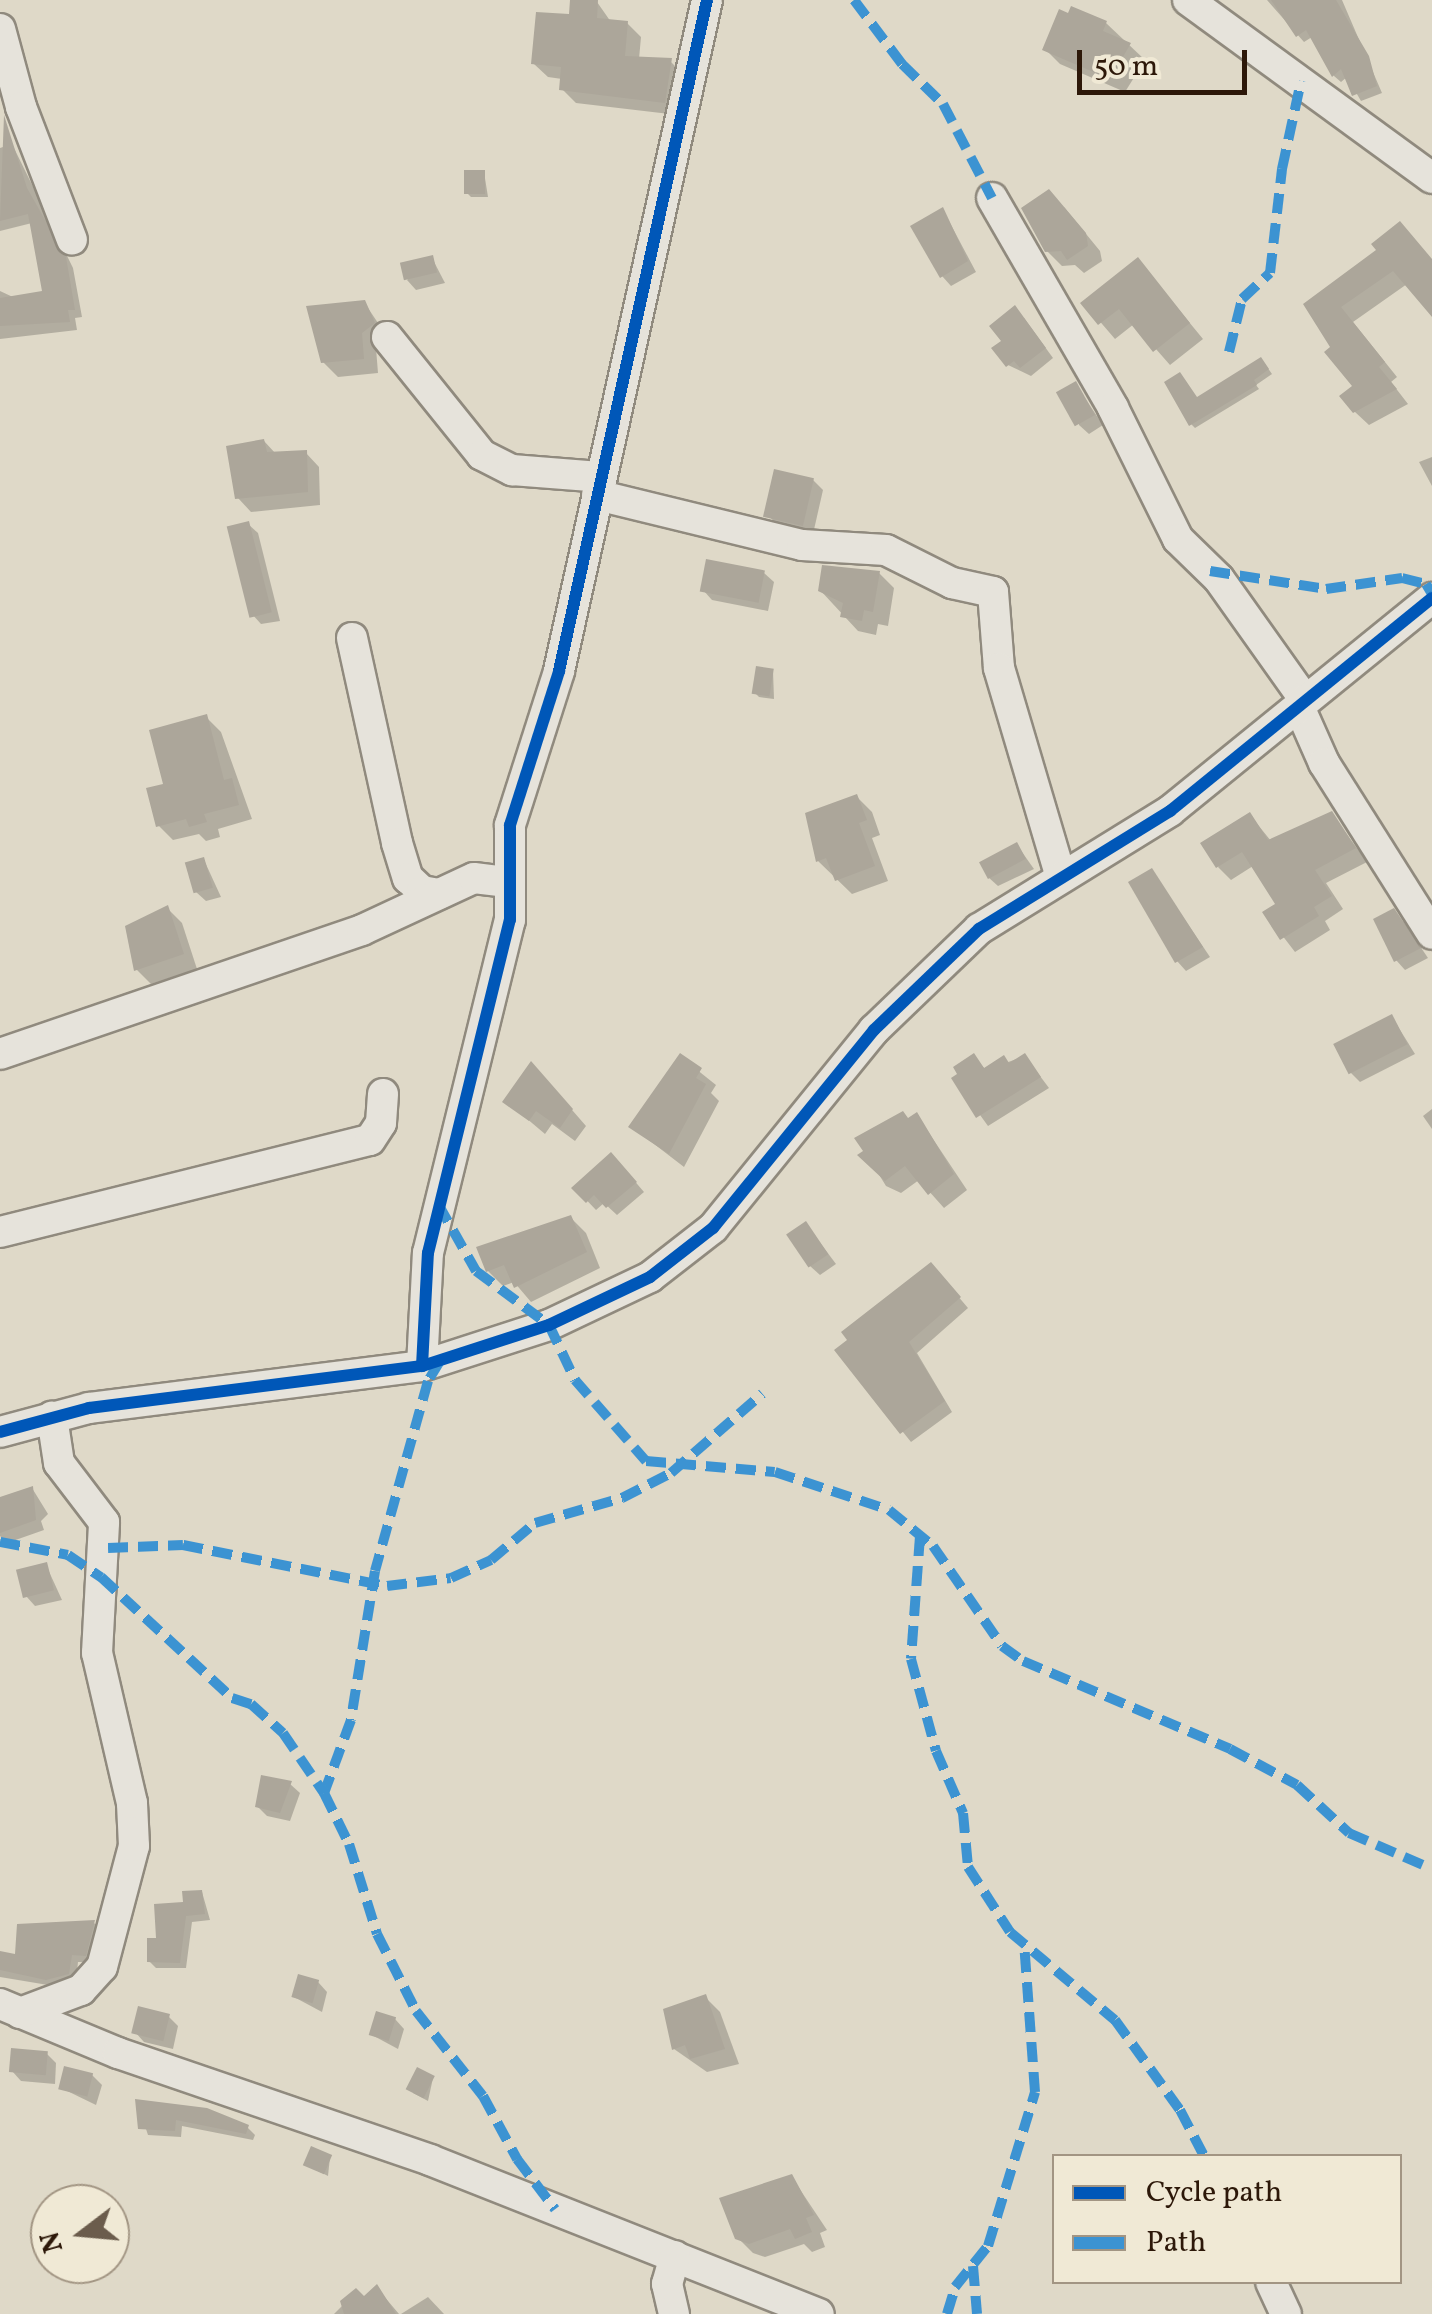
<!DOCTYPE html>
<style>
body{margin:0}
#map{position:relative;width:1432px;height:2314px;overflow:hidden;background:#dfd9c8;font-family:Vollkorn,serif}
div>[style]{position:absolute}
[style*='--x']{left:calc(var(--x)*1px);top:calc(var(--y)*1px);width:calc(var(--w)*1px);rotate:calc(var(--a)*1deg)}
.shadow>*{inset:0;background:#0003}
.building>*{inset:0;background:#aca69a;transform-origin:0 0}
.roads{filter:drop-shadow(2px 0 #908a7e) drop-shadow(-2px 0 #908a7e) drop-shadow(0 2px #908a7e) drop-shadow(0 -2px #908a7e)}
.minor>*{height:30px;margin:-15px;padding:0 15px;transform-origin:15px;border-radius:15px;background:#e6e3db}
.quiet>*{height:10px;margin-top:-5px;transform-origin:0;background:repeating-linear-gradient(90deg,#3c93d2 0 20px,transparent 0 30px)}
.cycleway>*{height:12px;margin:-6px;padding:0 6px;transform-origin:6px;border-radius:6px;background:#0057b8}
span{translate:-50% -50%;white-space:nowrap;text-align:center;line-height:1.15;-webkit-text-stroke:8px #f0e9d5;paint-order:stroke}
.legend{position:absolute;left:1052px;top:2154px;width:350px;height:130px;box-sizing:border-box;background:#f0e9d5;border:2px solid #a29583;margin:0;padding:12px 18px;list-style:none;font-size:30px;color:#2d1809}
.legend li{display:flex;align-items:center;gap:20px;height:50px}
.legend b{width:50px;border:2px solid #a29583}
.north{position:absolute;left:30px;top:2184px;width:100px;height:100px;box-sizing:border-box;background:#f0e9d5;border:2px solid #a29583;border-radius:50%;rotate:254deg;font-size:28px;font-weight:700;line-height:40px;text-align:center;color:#2d1809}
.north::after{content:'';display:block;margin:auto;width:35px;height:45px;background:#6b5c4c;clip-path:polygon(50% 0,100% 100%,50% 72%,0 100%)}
.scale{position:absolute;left:1077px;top:50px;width:170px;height:45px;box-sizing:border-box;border:5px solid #2d1809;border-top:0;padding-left:12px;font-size:30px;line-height:35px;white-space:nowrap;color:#2d1809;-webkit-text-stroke:8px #f0e9d5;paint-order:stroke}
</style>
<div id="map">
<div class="shadow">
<div style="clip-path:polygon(573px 0,597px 2px,611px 22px,627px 23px,641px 37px,639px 59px,670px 61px,684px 75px,678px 115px,576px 103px,562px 89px,562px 79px,548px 77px,534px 64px,571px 17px)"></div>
<div style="clip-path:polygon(1267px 0,1342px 0,1382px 93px,1361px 101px,1347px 77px,1341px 82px,1334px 76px,1312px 37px,1304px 42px)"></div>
<div style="clip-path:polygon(1106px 23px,1145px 60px,1125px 92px,1060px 64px,1045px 49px)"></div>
<div style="clip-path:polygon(12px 144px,73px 268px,82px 317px,75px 318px,77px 330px,0 339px,0 291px,15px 298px,45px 293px,32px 223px,0 231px,0 148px)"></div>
<div style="clip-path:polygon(484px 172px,488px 197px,471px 197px,467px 193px)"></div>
<div style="clip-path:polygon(1064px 207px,1100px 251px,1102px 261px,1084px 273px,1075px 265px,1062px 266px,1047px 251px)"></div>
<div style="clip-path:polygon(943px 210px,976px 272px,951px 286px,942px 276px)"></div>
<div style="clip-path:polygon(1380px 250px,1432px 260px,1432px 313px,1407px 284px,1353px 322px,1397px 377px,1391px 382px,1408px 404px,1369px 425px,1355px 412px,1355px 387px,1307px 305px)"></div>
<div style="clip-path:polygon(432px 258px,445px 283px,416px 290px,407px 280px)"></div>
<div style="clip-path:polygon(1138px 260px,1203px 339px,1170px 365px,1134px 324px,1115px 339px,1084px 303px)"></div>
<div style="clip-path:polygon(364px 302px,388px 338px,376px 348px,378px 373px,338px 377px,323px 362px)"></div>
<div style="clip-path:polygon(1024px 318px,1053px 358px,1031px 376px,1008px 365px)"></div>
<div style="clip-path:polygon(1265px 364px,1272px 374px,1256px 385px,1259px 389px,1195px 428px,1191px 424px,1197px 400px)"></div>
<div style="clip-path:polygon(1076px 385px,1103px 425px,1089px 434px,1079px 425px)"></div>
<div style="clip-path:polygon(264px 441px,276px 454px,306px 453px,319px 467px,320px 505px,251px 512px,238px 498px)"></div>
<div style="clip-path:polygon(1432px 457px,1432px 486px,1419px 462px)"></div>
<div style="clip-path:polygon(813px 480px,823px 490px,813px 534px,778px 526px,769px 516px)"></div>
<div style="clip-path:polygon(248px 524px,258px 533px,280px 621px,261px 624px,252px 614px)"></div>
<div style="clip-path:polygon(764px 573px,774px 582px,768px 611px,712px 600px,703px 590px)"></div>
<div style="clip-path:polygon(879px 573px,894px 588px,888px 626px,878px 624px,876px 635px,858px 631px,820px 590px)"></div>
<div style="clip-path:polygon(773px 671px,774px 699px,759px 697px,755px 693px)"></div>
<div style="clip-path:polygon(206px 717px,221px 732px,252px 819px,218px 829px,220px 837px,206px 841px,199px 834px,173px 840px,158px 825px,166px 785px)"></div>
<div style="clip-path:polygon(857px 797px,872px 812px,880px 835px,872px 838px,888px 881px,852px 894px,818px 861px)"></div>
<div style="clip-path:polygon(1332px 814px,1367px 862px,1326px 883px,1343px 909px,1325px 921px,1330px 930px,1295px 952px,1265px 913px,1278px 904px,1253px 866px,1231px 880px,1218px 867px,1250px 815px,1271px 841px)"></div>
<div style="clip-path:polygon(1017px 845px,1034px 869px,998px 886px,988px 877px)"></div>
<div style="clip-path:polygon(204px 860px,221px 897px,206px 901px,196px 892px)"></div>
<div style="clip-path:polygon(1152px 871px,1210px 957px,1186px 971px,1177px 961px)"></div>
<div style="clip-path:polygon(167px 908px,182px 923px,197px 969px,151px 984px,136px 969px)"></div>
<div style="clip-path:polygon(1403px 921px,1428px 958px,1405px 970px,1396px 960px)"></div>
<div style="clip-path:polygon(1392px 1017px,1415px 1054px,1360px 1082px,1350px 1072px)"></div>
<div style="clip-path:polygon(1025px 1056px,1049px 1088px,988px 1126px,954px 1079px,974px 1057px,986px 1070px)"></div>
<div style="clip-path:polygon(681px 1057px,716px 1085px,711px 1093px,719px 1101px,684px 1167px,632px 1127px)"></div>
<div style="clip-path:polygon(546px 1080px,586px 1126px,575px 1141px,552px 1124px,545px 1134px,506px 1101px)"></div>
<div style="clip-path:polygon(1432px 1109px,1432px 1129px,1423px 1116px)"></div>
<div style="clip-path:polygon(917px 1115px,967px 1190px,944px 1208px,919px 1180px,901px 1193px,886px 1186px,857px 1139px)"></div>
<div style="clip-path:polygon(620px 1164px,644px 1192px,617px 1215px,604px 1203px,596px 1210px,575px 1188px)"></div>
<div style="clip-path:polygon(571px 1218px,586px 1233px,600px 1268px,531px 1302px,514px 1282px,503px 1286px,488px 1271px,479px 1249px)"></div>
<div style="clip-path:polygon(806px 1224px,836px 1264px,820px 1275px,810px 1266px)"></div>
<div style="clip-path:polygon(940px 1275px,968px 1308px,917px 1353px,952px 1412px,911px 1442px,837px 1350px)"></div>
<div style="clip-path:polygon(32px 1488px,48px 1514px,41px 1521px,44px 1530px,7px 1543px,0 1536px,0 1500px)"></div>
<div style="clip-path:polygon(46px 1565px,62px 1600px,35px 1606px,26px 1596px)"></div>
<div style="clip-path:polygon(290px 1784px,300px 1793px,290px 1821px,267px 1816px,258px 1807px)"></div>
<div style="clip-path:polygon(202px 1892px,210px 1920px,192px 1922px,186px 1968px,156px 1968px,149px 1961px,159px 1941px)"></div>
<div style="clip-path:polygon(94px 1923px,101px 1929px,92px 1962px,78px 1962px,76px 1981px,54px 1986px,0 1977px,0 1954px,18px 1957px)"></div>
<div style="clip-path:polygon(318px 1982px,327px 1992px,322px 2012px,294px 1997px)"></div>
<div style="clip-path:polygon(705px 1997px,720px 2012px,739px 2064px,707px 2072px,674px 2049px)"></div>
<div style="clip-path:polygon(168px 2016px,178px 2026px,173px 2049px,144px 2042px,135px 2032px)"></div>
<div style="clip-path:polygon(395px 2019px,404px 2029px,398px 2049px,372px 2035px)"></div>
<div style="clip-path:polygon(47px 2054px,56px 2063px,55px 2084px,21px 2081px,12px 2071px)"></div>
<div style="clip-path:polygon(92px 2075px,102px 2085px,96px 2105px,61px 2088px)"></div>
<div style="clip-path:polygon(433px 2078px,428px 2101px,413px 2093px)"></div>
<div style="clip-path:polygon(137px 2102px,247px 2127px,255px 2135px,253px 2140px,182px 2126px,181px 2137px,148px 2135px)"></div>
<div style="clip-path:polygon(330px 2157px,328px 2176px,306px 2165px)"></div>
<div style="clip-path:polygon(791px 2176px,827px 2230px,820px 2233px,825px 2247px,812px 2252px,804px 2244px,765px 2257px,753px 2253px,738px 2238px)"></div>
<div style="clip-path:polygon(377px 2288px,399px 2314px,334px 2314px,356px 2292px,364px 2299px)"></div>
<div style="clip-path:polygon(428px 2297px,444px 2314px,401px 2314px)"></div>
</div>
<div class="building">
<div style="clip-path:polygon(570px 0,598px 0,597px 18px,628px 21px,625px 56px,672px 58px,665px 103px,559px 90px,561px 67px,531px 64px,536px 12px,569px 14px)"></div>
<div style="clip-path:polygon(1271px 0,1336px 0,1369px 56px,1377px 86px,1352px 96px,1341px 69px,1332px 77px,1306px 30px,1296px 37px)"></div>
<div style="clip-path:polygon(1071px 6px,1107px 21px,1103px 31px,1131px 43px,1110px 79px,1042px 50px,1059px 9px,1068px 13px)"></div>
<div style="clip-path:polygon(4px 115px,27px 188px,66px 257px,75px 310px,68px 310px,70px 322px,0 326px,0 298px,42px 291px,28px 214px,0 221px)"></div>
<div style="left:464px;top:170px;width:21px;height:24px"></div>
<div style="clip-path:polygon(1049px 189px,1086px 233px,1088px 246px,1067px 260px,1061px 251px,1045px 252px,1021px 208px)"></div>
<div style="clip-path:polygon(943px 207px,968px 261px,940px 278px,910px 226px)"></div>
<div style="clip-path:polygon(1400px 221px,1432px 259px,1432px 317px,1393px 271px,1341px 307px,1385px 362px,1379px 367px,1397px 389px,1353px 413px,1339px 396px,1352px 386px,1324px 352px,1330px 347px,1303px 304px,1376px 250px,1371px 244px)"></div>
<div style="left:433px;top:255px;width:18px;height:34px;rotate:77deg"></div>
<div style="clip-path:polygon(1138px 257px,1190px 323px,1153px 352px,1119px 309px,1098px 325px,1080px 303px)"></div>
<div style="clip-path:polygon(365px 300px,375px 323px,362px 333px,364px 359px,321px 363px,306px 306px)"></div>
<div style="clip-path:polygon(1015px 305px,1046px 348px,1020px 368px,1014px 361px,1006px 367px,991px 348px,1001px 341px,989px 326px)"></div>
<div style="clip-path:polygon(1261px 357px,1269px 369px,1254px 380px,1257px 385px,1189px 426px,1164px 382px,1180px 372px,1197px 397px)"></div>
<div style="left:1076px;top:381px;width:39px;height:23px;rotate:61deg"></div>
<div style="clip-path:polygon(264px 439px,267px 452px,307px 450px,308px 492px,235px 499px,226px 446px)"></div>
<div style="left:774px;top:469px;width:41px;height:49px;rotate:13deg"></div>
<div style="left:249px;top:521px;width:94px;height:23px;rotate:76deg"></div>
<div style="left:706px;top:559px;width:60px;height:33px;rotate:11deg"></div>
<div style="clip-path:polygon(822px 565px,880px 571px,873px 612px,864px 610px,862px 621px,840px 617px,843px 603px,818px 591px)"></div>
<div style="left:756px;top:666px;width:18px;height:28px;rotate:9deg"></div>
<div style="clip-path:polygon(207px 714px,224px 780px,232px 778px,239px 805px,204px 814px,207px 822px,189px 827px,186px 819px,156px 827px,146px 788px,163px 784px,149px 730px)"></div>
<div style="clip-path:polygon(857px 794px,867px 820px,859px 823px,875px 866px,835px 881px,826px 858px,816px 862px,805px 813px)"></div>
<div style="clip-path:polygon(1332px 811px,1356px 848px,1315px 870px,1332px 896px,1314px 907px,1319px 916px,1280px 940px,1262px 912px,1275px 904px,1242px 852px,1216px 868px,1200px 843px,1250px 812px,1268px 840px)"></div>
<div style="left:1017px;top:842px;width:19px;height:43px;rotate:62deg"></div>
<div style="left:204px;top:857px;width:32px;height:20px;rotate:74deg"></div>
<div style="clip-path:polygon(1152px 868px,1203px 947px,1175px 963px,1128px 882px)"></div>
<div style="clip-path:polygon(168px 905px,184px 954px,134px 971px,125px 926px)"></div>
<div style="clip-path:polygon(1394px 908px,1421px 948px,1394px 962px,1373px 919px)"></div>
<div style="left:1392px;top:1014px;width:34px;height:66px;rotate:63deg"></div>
<div style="clip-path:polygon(680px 1053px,702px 1068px,696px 1078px,706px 1084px,669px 1154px,628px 1127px)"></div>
<div style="clip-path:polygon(974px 1053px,984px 1068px,1004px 1055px,1009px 1063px,1025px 1053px,1041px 1077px,976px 1118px,951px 1078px,957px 1074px,953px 1067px)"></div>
<div style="clip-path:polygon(531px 1061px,573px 1109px,560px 1128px,536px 1111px,529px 1121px,502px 1102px)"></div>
<div style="clip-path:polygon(903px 1111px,908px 1118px,917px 1112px,954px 1174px,928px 1195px,905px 1166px,885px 1181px,857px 1155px,863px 1151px,854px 1138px)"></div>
<div style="clip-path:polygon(611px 1152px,637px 1182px,606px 1208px,594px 1195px,586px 1203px,571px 1188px)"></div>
<div style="clip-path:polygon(571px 1215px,587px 1252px,514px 1288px,504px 1265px,486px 1272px,476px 1247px)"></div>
<div style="left:806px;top:1221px;width:40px;height:24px;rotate:56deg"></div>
<div style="clip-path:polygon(931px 1262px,961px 1297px,909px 1342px,945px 1401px,900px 1434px,834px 1350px,847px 1340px,841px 1332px)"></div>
<div style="clip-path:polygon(33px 1486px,36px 1520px,0 1533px,0 1497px)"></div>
<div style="left:47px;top:1562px;width:29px;height:32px;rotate:76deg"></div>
<div style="clip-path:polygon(261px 1775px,292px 1781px,280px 1813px,255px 1807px)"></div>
<div style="clip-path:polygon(202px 1890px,205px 1914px,186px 1916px,180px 1963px,147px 1962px,147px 1938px,156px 1938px,154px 1904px,183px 1902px,182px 1891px)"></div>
<div style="clip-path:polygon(95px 1920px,86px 1956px,72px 1955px,69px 1974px,46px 1980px,0 1970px,0 1951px,15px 1954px,17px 1924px)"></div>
<div style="left:298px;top:1974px;width:22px;height:24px;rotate:16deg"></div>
<div style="clip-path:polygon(706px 1994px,725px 2049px,690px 2059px,685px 2045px,672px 2050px,663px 2009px)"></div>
<div style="left:138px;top:2006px;width:33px;height:28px;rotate:14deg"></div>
<div style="left:376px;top:2011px;width:21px;height:25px;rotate:17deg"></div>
<div style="left:11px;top:2048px;width:37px;height:24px;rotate:5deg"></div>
<div style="left:64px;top:2066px;width:30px;height:24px;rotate:14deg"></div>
<div style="left:417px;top:2067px;width:20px;height:25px;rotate:27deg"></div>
<div style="clip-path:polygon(135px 2099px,207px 2108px,249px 2125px,246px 2134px,176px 2120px,175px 2131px,138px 2129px)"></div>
<div style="left:311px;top:2146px;width:23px;height:21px;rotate:23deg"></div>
<div style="clip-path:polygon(792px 2174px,814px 2215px,806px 2218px,812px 2232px,795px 2239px,790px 2229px,749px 2244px,735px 2239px,719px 2198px)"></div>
<div style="clip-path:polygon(377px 2284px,396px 2314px,344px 2314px,340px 2301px,356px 2288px,364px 2296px)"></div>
</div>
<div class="roads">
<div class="minor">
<div style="--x:1188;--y:0;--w:302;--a:36.1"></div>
<div style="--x:0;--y:29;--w:81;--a:74.9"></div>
<div style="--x:21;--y:107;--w:142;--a:69"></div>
<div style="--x:992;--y:198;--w:242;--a:60"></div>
<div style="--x:1113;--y:408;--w:146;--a:63.6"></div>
<div style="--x:1178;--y:539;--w:57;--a:44.3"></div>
<div style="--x:1219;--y:579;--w:145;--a:54.6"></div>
<div style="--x:1303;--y:697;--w:14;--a:98"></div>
<div style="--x:1301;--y:711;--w:57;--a:66.1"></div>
<div style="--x:1324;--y:763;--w:202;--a:57.7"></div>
<div style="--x:387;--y:337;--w:151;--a:51.2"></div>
<div style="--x:482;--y:455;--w:34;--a:27"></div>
<div style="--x:512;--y:470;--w:88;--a:4.5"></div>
<div style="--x:597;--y:495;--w:211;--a:13.7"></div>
<div style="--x:802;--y:545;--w:84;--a:3.4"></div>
<div style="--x:886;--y:550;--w:74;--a:26.6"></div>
<div style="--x:952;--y:583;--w:42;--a:12.4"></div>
<div style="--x:993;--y:592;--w:76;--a:85.5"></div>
<div style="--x:999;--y:668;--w:218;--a:73.5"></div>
<div style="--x:352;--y:638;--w:210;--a:77.6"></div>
<div style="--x:397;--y:843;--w:37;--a:73"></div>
<div style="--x:408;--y:878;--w:19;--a:43"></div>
<div style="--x:422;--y:891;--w:17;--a:10"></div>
<div style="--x:0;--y:1054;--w:383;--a:-18.9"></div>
<div style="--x:362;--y:930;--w:123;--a:-24.9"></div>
<div style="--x:474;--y:878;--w:32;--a:7"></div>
<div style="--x:0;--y:1232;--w:381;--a:-14"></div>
<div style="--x:370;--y:1140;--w:20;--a:-57"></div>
<div style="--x:381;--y:1123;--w:29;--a:-86"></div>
<div style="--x:422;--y:1366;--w:113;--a:-87"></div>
<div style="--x:428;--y:1253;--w:343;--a:-76.2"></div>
<div style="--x:510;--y:920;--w:95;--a:-90"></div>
<div style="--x:510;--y:825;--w:162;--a:-72.3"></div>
<div style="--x:559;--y:671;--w:687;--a:-77.56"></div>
<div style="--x:0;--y:1432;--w:92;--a:-15.1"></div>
<div style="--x:89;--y:1408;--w:336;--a:-7.2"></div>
<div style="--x:422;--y:1366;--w:133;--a:-17.9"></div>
<div style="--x:549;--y:1325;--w:112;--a:-25.4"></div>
<div style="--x:650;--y:1277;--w:80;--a:-37.9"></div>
<div style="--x:713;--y:1228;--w:255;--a:-50.9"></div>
<div style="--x:874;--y:1030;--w:146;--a:-43.9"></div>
<div style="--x:979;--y:929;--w:225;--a:-31.7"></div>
<div style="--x:1170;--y:811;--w:338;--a:-39.1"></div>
<div style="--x:0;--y:2004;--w:128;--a:22.6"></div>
<div style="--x:118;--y:2053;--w:330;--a:18.9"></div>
<div style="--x:430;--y:2160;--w:418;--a:21.6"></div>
<div style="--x:20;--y:2013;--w:65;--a:-20.7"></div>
<div style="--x:81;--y:1990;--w:31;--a:-48"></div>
<div style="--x:102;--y:1967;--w:125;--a:-75.2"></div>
<div style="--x:134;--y:1846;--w:43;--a:-92.7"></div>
<div style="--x:132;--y:1803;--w:154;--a:-103.1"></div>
<div style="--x:97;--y:1653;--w:131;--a:-86.9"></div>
<div style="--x:104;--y:1522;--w:74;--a:-127.3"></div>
<div style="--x:59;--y:1463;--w:47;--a:-98.7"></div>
<div style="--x:1271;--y:2282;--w:35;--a:65"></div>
<div style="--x:674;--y:2314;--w:31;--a:-103"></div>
<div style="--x:667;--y:2284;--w:29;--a:-74"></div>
</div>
</div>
<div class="quiet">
<div style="--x:854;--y:0;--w:80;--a:53.1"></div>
<div style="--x:902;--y:64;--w:57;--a:44.3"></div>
<div style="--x:943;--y:104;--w:106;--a:62.5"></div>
<div style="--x:1229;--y:352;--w:55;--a:-76.2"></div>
<div style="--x:1242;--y:299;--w:38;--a:-43"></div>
<div style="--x:1270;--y:273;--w:105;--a:-83.4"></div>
<div style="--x:1282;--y:169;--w:90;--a:-77.8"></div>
<div style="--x:1210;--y:571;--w:117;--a:8.8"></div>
<div style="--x:1326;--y:589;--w:77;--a:-8.2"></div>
<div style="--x:1402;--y:578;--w:25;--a:14"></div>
<div style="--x:1426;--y:584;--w:12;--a:59"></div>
<div style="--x:438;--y:1204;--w:77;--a:60.4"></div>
<div style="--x:476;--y:1271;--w:91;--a:36.5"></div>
<div style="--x:549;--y:1325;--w:61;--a:64.7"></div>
<div style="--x:575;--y:1380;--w:108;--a:48.8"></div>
<div style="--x:646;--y:1461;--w:129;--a:4.9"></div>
<div style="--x:775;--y:1472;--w:120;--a:18.4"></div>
<div style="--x:889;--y:1510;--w:57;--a:39.3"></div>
<div style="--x:933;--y:1546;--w:121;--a:55.4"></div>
<div style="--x:1002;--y:1646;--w:26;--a:36"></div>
<div style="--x:1023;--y:1661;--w:225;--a:23"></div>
<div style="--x:1230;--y:1749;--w:76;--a:28.2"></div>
<div style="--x:1297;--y:1785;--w:71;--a:42.7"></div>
<div style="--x:1349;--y:1833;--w:90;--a:23.4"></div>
<div style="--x:440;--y:1361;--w:23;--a:121"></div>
<div style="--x:428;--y:1381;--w:197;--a:105.6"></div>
<div style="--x:375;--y:1571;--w:151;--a:99.2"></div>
<div style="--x:351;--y:1720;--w:78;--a:110.3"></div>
<div style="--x:324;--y:1793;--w:57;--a:63.9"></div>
<div style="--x:349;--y:1844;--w:94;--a:72.7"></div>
<div style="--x:377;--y:1934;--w:86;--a:63.1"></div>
<div style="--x:416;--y:2011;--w:108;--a:51.8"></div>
<div style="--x:483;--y:2096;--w:72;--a:61.6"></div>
<div style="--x:517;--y:2159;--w:63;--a:52.8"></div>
<div style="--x:920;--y:1536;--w:123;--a:94.2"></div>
<div style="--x:911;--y:1659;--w:95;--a:74.8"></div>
<div style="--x:936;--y:1751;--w:68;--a:66.5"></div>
<div style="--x:963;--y:1813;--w:54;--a:84.7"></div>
<div style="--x:968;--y:1867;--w:77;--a:57.1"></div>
<div style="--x:1010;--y:1932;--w:137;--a:40"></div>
<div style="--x:1115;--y:2020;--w:111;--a:54.2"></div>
<div style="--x:1180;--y:2110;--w:52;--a:62.4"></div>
<div style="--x:0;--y:1542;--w:69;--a:10.8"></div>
<div style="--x:68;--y:1555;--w:40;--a:34"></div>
<div style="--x:101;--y:1577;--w:178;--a:42.7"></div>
<div style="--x:232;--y:1698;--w:20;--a:18"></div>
<div style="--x:251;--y:1704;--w:43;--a:42.2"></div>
<div style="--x:283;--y:1733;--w:73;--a:55.7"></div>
<div style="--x:108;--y:1548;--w:75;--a:-2.3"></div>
<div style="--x:183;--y:1545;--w:208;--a:11.4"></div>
<div style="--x:387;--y:1586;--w:64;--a:-7.1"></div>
<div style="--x:451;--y:1578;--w:44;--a:-24.2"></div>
<div style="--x:491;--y:1560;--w:57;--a:-40.1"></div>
<div style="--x:535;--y:1523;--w:91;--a:-16"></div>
<div style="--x:622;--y:1498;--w:55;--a:-27"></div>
<div style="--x:671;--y:1473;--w:121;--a:-41"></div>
<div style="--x:973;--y:2266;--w:48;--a:85.2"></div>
<div style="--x:947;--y:2314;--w:28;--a:-73"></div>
<div style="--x:955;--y:2287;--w:53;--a:-51.2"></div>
<div style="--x:988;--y:2246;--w:161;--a:-73"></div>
<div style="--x:1035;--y:2092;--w:149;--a:-94.2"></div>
</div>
<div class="cycleway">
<div style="--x:422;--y:1366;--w:113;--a:-87"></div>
<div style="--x:428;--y:1253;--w:343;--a:-76.2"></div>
<div style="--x:510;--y:920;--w:95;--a:-90"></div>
<div style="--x:510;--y:825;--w:162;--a:-72.3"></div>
<div style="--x:559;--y:671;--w:687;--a:-77.56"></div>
<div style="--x:0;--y:1432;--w:92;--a:-15.1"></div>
<div style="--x:89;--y:1408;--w:336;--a:-7.2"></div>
<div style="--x:422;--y:1366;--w:133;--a:-17.9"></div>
<div style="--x:549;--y:1325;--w:112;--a:-25.4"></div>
<div style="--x:650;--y:1277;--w:80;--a:-37.9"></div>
<div style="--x:713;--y:1228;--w:255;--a:-50.9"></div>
<div style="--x:874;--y:1030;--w:146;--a:-43.9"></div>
<div style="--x:979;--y:929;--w:225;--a:-31.7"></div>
<div style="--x:1170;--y:811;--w:338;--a:-39.1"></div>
</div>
<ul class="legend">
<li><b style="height:12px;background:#0057b8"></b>Cycle path</li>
<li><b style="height:12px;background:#3c93d2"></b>Path</li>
</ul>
<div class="north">N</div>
<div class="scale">50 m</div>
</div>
